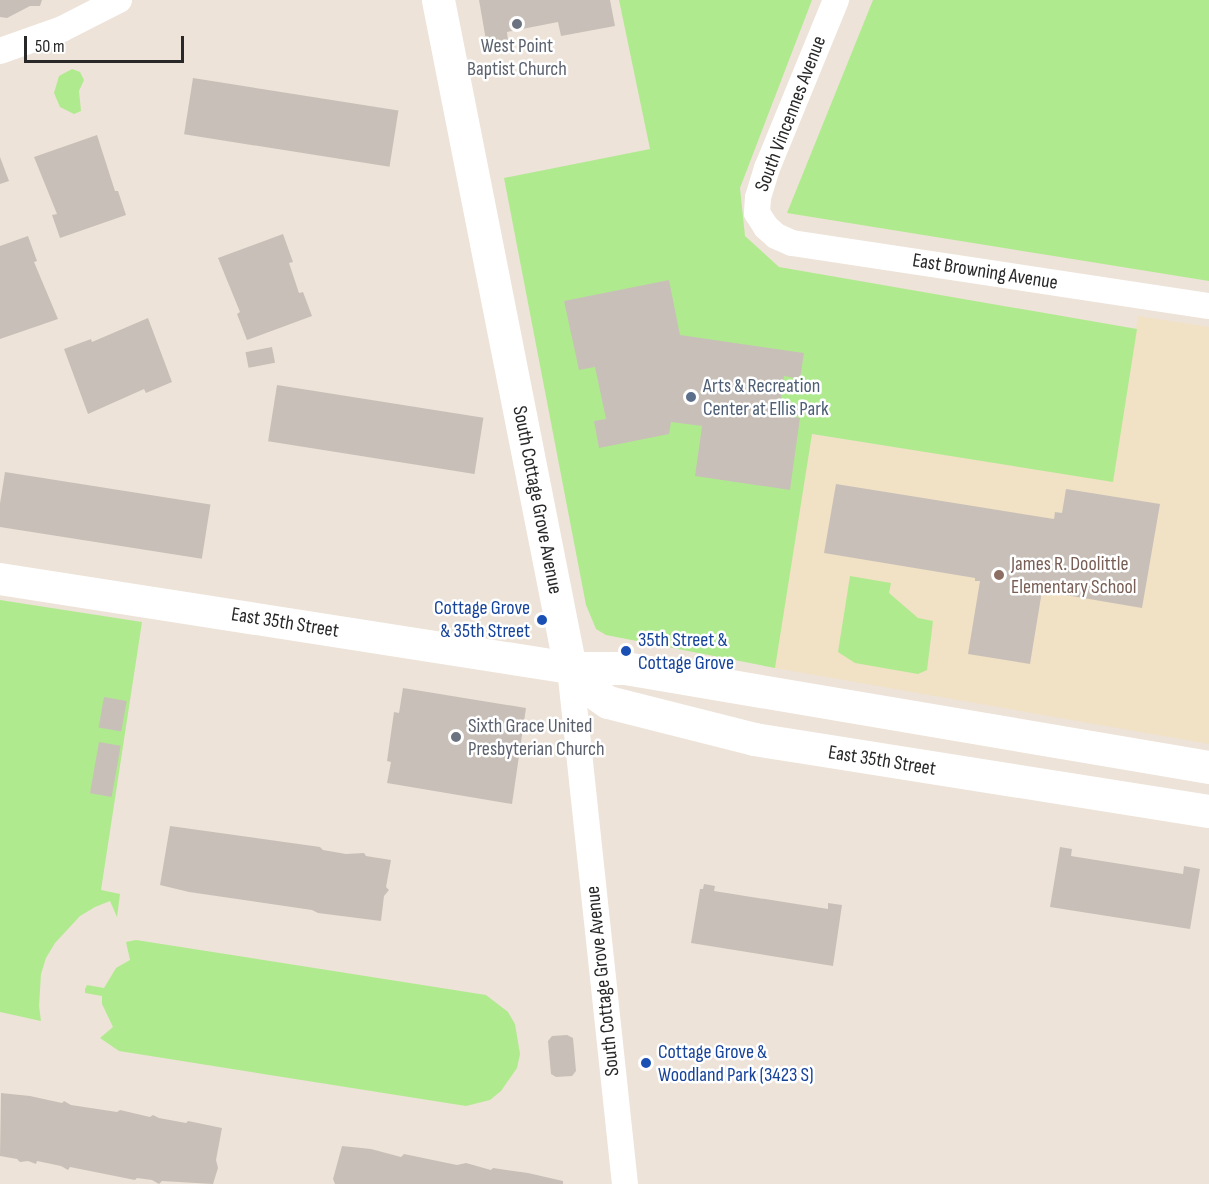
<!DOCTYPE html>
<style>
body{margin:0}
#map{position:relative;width:1209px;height:1184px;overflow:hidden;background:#ede3d8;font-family:"Sofia Sans Condensed",sans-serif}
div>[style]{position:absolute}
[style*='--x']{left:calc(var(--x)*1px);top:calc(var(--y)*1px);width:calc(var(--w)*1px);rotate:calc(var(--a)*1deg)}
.education>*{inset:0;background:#f1e1c5}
.green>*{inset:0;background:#b0ea8e}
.building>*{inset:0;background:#c8c0b8;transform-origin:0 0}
.minor>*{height:26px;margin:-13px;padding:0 13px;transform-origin:13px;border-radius:13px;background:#fff}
.tertiary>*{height:32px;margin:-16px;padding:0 16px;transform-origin:16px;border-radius:16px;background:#fff}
.secondary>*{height:33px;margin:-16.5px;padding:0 16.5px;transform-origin:16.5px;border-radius:16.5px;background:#fff}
.dots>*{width:16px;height:16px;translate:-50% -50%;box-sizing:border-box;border:3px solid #fff;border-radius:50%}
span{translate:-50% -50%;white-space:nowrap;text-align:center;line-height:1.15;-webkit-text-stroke:5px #fff;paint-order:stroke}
.worship-label{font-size:20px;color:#5b616d}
.left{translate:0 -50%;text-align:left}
.street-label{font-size:20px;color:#282828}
.service-label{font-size:20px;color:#4e5e75}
.education-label{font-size:20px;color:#785e54}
.transit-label{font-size:20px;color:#164399}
.right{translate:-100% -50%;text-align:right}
.scale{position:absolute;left:24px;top:36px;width:160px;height:27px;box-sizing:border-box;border:3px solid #282828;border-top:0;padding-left:8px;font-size:18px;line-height:21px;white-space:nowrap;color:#282828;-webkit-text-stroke:4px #fff;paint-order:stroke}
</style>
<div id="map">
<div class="education">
<div style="clip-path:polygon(1138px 316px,1209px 327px,1209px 744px,775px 668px,811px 434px,1112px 481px)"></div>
</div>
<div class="green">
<div style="clip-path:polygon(619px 0,812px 0,740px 188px,745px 236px,779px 267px,1137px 329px,1113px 482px,812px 434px,775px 668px,606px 635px,596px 629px,586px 605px,504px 178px,650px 149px)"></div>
<div style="clip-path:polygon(873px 0,1209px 0,1209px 281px,787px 213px)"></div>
<div style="clip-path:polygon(72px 69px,80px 72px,84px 80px,79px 91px,81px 111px,74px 114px,60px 107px,54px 93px,59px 76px)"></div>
<div style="clip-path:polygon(850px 576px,891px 583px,889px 593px,918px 618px,933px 621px,927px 670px,918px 674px,855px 663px,838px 652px)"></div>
<div style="clip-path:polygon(0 600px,142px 622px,101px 890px,120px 894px,117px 917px,110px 901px,95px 907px,80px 916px,55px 943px,46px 958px,41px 974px,39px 1006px,41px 1021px,0 1012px)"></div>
<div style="clip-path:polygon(136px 940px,486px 995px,508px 1012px,515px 1024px,520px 1054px,517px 1068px,501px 1091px,490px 1100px,466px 1106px,119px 1051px,100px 1038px,113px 1027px,102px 1004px,102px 996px,85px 993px,85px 989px,87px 985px,104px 988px,116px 968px,130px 960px,126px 942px)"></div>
</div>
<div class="building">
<div style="clip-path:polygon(0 0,42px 0,40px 6px,30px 6px,7px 18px,0 17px)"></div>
<div style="clip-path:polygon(479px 0,610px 0,615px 26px,561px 36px,558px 22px,507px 32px,508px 41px,487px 46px)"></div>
<div style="left:193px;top:78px;width:208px;height:57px;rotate:9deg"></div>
<div style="clip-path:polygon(97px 135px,115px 191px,118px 191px,126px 215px,60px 238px,52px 215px,57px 214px,34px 157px)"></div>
<div style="clip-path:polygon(0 157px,9px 181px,0 184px)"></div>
<div style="clip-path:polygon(283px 234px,293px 262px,289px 263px,299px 293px,303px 292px,312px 316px,247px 340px,237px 314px,240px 312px,218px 258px)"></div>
<div style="clip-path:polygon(28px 236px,37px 261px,34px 262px,58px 319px,0 339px,0 246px)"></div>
<div style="clip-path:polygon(669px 280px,680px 335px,804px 353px,800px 379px,784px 376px,779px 415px,800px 418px,790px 490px,695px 476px,702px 426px,671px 422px,669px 434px,599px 448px,594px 421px,606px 419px,595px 367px,579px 370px,564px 301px)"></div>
<div style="clip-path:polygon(148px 318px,172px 382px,146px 393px,144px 389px,88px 414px,64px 349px,91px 339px,92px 342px)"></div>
<div style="left:272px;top:347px;width:16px;height:27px;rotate:79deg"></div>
<div style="left:277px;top:385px;width:209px;height:57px;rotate:9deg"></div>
<div style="left:5px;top:472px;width:208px;height:55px;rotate:9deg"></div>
<div style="clip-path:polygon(836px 484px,1054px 519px,1055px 512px,1062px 513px,1066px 489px,1160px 504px,1142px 608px,1042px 591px,1030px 664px,968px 654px,980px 581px,975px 581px,975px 578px,824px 553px)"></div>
<div style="clip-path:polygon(403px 688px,526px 708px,512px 804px,387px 783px,391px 762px,387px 761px,394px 712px,399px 713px)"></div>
<div style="left:104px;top:697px;width:23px;height:31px;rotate:10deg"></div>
<div style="left:99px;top:742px;width:22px;height:52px;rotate:10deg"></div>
<div style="clip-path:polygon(170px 826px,320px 847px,323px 850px,346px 854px,364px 853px,366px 856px,391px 860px,386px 887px,389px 890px,384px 896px,381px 921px,318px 913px,312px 910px,189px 892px,160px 885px)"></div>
<div style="clip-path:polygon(1060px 847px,1072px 849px,1071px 856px,1183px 874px,1184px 866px,1200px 869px,1190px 929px,1050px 907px)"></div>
<div style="clip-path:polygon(704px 884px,715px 886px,714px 891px,828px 909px,828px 903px,842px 905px,833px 966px,691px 943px,700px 889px,703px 889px)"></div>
<div style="clip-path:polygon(567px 1035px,573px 1038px,576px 1071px,572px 1076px,556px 1077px,551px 1074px,548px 1041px,552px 1036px)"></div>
<div style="clip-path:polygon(1px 1093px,30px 1096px,62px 1103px,64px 1101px,71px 1105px,117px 1112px,120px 1110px,150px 1117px,153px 1115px,159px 1118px,186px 1123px,188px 1121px,222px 1128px,216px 1160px,218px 1168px,213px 1184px,162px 1181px,159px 1184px,152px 1180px,137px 1178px,135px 1180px,70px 1167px,68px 1170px,61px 1166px,37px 1161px,36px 1164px,28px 1161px,20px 1162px,17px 1159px,0 1156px)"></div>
<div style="clip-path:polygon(342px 1146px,371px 1149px,401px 1157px,404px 1154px,457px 1165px,466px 1163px,491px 1170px,493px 1168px,528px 1173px,563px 1181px,563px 1184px,335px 1184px,333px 1179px)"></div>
</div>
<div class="minor">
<div style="--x:836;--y:0;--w:182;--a:112.3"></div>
<div style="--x:767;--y:168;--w:31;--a:107"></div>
<div style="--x:758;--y:198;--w:15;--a:94"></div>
<div style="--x:757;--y:213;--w:17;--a:57"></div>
<div style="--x:766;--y:227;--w:13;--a:42"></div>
<div style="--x:776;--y:236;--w:17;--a:24"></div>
<div style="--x:792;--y:243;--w:422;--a:8.6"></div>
<div style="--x:0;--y:51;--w:66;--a:-19.5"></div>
<div style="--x:62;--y:29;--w:64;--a:-27"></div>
<div style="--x:570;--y:668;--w:519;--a:83.92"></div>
</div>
<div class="tertiary">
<div style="--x:0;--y:579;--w:577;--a:8.87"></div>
</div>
<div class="secondary">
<div style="--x:438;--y:0;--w:681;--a:78.82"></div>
<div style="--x:570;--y:668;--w:32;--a:46"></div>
<div style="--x:592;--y:691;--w:19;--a:35"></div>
<div style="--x:608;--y:702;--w:151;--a:14.2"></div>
<div style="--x:754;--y:739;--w:461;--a:9"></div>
<div style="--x:570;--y:668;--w:55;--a:0"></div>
<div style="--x:625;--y:668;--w:592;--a:9.62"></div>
</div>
<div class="dots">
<div style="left:517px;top:24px;background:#6b7280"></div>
<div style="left:691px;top:397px;background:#5c6f8a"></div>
<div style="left:999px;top:575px;background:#8d6e63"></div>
<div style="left:542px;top:620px;background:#1a4fb4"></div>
<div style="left:626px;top:651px;background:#1a4fb4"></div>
<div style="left:456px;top:737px;background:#6b7280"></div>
<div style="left:646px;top:1063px;background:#1a4fb4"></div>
</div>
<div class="worship-label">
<span style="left:517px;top:58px">West Point<br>Baptist Church</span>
<span class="left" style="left:468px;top:738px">Sixth Grace United<br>Presbyterian Church</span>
</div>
<div class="street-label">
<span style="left:791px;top:114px;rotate:-69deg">South Vincennes Avenue</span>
<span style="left:985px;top:272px;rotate:9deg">East Browning Avenue</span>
<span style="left:537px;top:500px;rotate:79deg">South Cottage Grove Avenue</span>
<span style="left:285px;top:623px;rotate:9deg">East 35th Street</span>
<span style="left:882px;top:761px;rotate:9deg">East 35th Street</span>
<span style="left:603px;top:981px;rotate:-96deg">South Cottage Grove Avenue</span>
</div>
<div class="service-label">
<span class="left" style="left:703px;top:398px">Arts &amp; Recreation<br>Center at Ellis Park</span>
</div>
<div class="education-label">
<span class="left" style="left:1011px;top:576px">James R. Doolittle<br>Elementary School</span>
</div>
<div class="transit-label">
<span class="right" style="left:530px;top:620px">Cottage Grove<br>&amp; 35th Street</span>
<span class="left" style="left:638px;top:652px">35th Street &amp;<br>Cottage Grove</span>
<span class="left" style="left:658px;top:1064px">Cottage Grove &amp;<br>Woodland Park (3423 S)</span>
</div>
<div class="scale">50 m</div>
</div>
